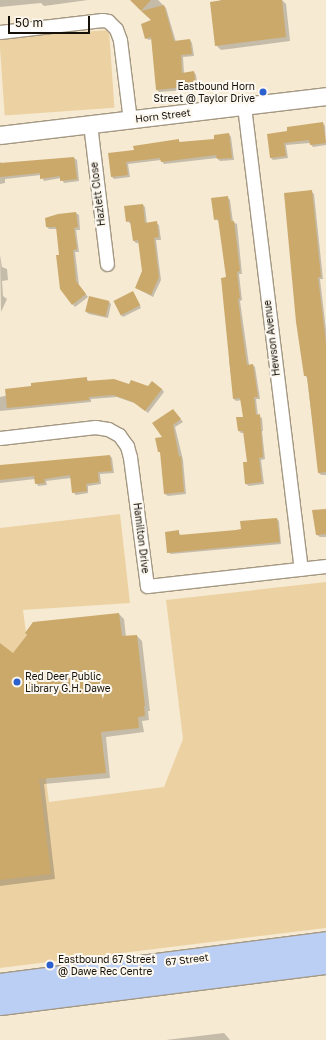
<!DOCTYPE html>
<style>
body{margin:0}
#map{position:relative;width:326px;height:1040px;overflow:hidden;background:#f6ead3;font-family:"Golos Text",sans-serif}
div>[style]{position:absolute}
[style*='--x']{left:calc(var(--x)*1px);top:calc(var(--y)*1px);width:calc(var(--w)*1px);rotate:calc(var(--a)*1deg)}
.green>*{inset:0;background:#ecd2a3;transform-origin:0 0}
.shadow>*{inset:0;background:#0003}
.building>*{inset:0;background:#cba96b;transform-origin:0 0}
.roads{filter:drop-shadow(1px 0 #a49883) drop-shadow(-1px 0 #a49883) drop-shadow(0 1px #a49883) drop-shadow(0 -1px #a49883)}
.minor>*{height:13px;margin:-6.5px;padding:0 6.5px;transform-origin:6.5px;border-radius:6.5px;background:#fff}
.tertiary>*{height:17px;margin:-8.5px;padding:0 8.5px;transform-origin:8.5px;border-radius:8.5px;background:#fff}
.primary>*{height:21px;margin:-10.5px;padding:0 10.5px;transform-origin:10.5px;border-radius:10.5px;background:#bbcff4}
.dots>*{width:11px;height:11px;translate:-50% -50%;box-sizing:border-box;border:2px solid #fdf8ef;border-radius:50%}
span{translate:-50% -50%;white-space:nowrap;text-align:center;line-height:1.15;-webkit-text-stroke:4px #fdf8ef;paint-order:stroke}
.poi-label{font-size:10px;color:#151109}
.right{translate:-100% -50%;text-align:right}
.left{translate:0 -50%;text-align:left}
.street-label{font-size:10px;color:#151109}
.scale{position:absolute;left:8px;top:16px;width:82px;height:18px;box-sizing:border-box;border:2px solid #151109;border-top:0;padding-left:5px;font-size:12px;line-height:14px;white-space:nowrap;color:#151109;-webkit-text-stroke:3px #fdf8ef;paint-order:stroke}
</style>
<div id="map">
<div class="green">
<div style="left:109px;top:30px;width:78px;height:110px;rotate:86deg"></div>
<div style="clip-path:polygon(120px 514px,130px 603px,23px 610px,49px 802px,164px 787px,183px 739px,166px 600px,326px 582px,326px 928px,0 968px,0 528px)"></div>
</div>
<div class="shadow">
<div style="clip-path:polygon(0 0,88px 0,44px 6px,41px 3px,0 7px)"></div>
<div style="clip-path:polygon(131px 0,158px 0,166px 8px,176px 42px,190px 40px,192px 43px,194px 56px,183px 57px,184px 73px,194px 72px,196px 75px,198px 89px,159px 92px,157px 90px,152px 39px,149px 40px,146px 38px,153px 21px)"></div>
<div style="clip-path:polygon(220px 0,282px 0,286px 4px,290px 41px,221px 50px,216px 45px)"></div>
<div style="clip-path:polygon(323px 123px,325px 126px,326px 145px,313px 147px,310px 143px,286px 145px,288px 158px,273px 160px,271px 158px,288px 132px)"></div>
<div style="clip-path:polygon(229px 134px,231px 137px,234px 160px,220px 161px,217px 158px,164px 164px,161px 160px,128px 164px,130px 177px,114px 179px,112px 177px,135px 151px,179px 141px,181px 143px,215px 140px)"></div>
<div style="clip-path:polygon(74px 158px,77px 160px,79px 181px,64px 183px,61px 178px,44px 181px,41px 175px,5px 179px,5px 183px,0 184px,0 162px,3px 164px)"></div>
<div style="clip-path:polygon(311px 191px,314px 194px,323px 279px,320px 279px,326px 330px,326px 475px,321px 475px,319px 473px,307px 378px,305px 375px)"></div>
<div style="clip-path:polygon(228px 198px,230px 200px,233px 222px,237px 224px,242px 274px,239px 274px,242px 300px,240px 301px,249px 365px,253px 365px,255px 367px,260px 399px,256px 399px,258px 416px,262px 418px,263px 431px,262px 431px,265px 459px,261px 460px,264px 484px,249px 486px,246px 484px,248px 463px,244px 433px,241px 433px,239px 431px,237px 418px,244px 418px,242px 400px,236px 401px,234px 399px,229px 360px,231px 360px,227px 278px,219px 221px,214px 219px)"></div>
<div style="clip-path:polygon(143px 205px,145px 207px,147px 224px,156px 223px,159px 225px,161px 240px,156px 240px,161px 280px,153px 297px,136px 288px,143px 272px,139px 243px,136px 243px,134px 241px,131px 224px,127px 221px)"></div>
<div style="clip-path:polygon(76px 213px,79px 215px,80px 230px,76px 230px,79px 252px,75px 252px,79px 285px,88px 297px,75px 307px,61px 289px,60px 256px,57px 229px,49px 229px,47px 227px)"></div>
<div style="clip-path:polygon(0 255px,2px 267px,7px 269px,8px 280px,2px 281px,3px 296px,7px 299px,1px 312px)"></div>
<div style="clip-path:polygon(133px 292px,141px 308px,123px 317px,120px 314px)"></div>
<div style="clip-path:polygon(109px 302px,111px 304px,108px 318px,89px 314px,86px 312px)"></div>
<div style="clip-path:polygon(86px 378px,89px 382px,148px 387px,162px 389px,164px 392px,148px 413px,137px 404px,117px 397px,91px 399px,91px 402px,0 411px,0 397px)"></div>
<div style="clip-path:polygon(173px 410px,183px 422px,175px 427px,183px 460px,186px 494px,168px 496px,165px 494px,161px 454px,159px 451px)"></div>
<div style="clip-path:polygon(110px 456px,112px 458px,114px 473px,100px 474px,101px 484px,88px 486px,88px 493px,76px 495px,73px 492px,71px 478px,46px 481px,47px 485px,38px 486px,35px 479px,0 483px,0 466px)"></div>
<div style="clip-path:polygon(326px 510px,326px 537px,320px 537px,317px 535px)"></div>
<div style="clip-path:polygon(277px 519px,279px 521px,281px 544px,171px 554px,168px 552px,178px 531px,181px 536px,237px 531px)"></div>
<div style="clip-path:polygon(119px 614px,124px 619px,126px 637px,137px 636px,142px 641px,150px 711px,148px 711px,149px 720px,142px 721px,144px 732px,106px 737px,110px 778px,44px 784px,55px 879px,0 886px,0 644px,13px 655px)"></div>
<div style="clip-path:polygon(224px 1033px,230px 1040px,166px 1040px)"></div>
</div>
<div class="building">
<div style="clip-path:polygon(130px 0,151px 0,141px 11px)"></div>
<div style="clip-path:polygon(223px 0,282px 0,286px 37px,215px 46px,210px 2px)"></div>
<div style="clip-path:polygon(164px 5px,174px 41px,190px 39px,192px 54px,181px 55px,182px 73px,194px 71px,196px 86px,156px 90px,151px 37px,145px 39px,141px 24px,151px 20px,141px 11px)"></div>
<div style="clip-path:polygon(323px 122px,326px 143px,310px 145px,309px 140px,284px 143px,286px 156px,270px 158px,267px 134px,287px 131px,287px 127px)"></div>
<div style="clip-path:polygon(229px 133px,232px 158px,217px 159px,216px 155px,161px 162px,160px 158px,126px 162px,128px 175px,111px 177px,108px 153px,134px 150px,133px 146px,179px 139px,179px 142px,214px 139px,214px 135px)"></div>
<div style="clip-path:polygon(74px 157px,77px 179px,60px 181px,60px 176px,40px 179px,40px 173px,0 177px,0 163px)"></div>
<div style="clip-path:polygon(312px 190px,321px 277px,318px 277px,326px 343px,326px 472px,318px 473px,307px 376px,304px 376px,296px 322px,284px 193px)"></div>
<div style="clip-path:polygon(228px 196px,231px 221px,234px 221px,240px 271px,237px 272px,240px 298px,238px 299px,242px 330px,247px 365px,253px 364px,258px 397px,254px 397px,256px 415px,260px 414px,263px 457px,259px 458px,262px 482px,245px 484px,243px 462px,247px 462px,243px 431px,238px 431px,236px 417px,243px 417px,240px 398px,233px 399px,221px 278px,226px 277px,218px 219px,214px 220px,211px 198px)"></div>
<div style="clip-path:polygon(143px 204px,145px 223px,157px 221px,159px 237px,154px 238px,159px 277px,151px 295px,135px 288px,142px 271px,138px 240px,133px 241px,130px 221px,126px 222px,124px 206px)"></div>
<div style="clip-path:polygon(76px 212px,78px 227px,74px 228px,77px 249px,73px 250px,76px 281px,86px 294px,72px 305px,60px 289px,56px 255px,59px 255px,56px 227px,46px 227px,45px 218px,58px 214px)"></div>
<div style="left:133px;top:291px;width:16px;height:22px;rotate:63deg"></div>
<div style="left:89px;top:296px;width:21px;height:16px;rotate:14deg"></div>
<div style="clip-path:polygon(87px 377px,87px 381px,114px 379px,129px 384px,131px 380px,148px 386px,152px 381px,162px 389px,145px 411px,133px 402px,113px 395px,89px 397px,89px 400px,7px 408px,5px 389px,31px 386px,31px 383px)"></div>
<div style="clip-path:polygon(173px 409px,181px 419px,173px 425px,179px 457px,181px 456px,184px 492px,164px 494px,160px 452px,158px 452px,155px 438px,162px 437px,152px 423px)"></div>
<div style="clip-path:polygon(110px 455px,112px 471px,98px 472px,99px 482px,86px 484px,87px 491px,72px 493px,70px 475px,44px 479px,45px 483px,35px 484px,34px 476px,0 480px,0 465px)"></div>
<div style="clip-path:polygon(326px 509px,326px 534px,316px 535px,312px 510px)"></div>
<div style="clip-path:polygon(277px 518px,280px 542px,167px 553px,165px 532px,179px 530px,179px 535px,236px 530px,241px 529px,240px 521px)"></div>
<div style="clip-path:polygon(119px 613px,122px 636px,137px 635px,145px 706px,144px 706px,145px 716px,138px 717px,139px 728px,101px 732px,106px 773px,39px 779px,51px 874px,0 880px,0 643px,13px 653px,27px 635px,25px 633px,33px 622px)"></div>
</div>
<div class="roads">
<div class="minor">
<div style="--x:0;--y:32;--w:103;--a:-6.7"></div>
<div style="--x:102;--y:20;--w:6;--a:9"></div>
<div style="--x:108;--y:21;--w:11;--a:45"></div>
<div style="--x:116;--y:29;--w:12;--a:70"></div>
<div style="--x:120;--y:40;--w:81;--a:82.9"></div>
<div style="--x:244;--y:106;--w:466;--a:83"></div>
<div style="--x:90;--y:124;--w:141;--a:83.1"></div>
<div style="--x:0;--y:438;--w:96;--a:-6.6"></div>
<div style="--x:95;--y:427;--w:13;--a:9"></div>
<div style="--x:108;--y:429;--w:13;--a:29"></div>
<div style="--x:119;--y:435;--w:14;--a:54"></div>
<div style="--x:127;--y:446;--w:11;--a:75"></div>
<div style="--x:130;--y:457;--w:130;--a:82.5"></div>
<div style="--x:147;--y:586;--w:180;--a:-6.4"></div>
</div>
<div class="tertiary">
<div style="--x:0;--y:135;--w:328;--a:-6.8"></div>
</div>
<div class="primary">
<div style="--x:0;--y:984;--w:329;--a:-7.3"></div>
<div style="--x:0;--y:1004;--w:329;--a:-7.2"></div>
</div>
</div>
<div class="dots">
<div style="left:263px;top:92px;background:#2d60cf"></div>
<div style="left:17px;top:682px;background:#2d60cf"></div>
<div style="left:50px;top:965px;background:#2d60cf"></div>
</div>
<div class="poi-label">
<span class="right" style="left:255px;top:92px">Eastbound Horn<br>Street @ Taylor Drive</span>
<span class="left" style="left:25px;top:682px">Red Deer Public<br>Library G.H. Dawe</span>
<span class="left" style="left:58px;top:965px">Eastbound 67 Street<br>@ Dawe Rec Centre</span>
</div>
<div class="street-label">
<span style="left:163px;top:116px;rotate:-7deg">Horn Street</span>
<span style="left:98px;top:194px;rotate:-97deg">Hazlett Close</span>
<span style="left:272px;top:338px;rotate:-97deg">Hewson Avenue</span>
<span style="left:141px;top:538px;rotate:83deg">Hamilton Drive</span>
<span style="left:187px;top:960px;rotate:-7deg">67 Street</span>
</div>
<div class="scale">50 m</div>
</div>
